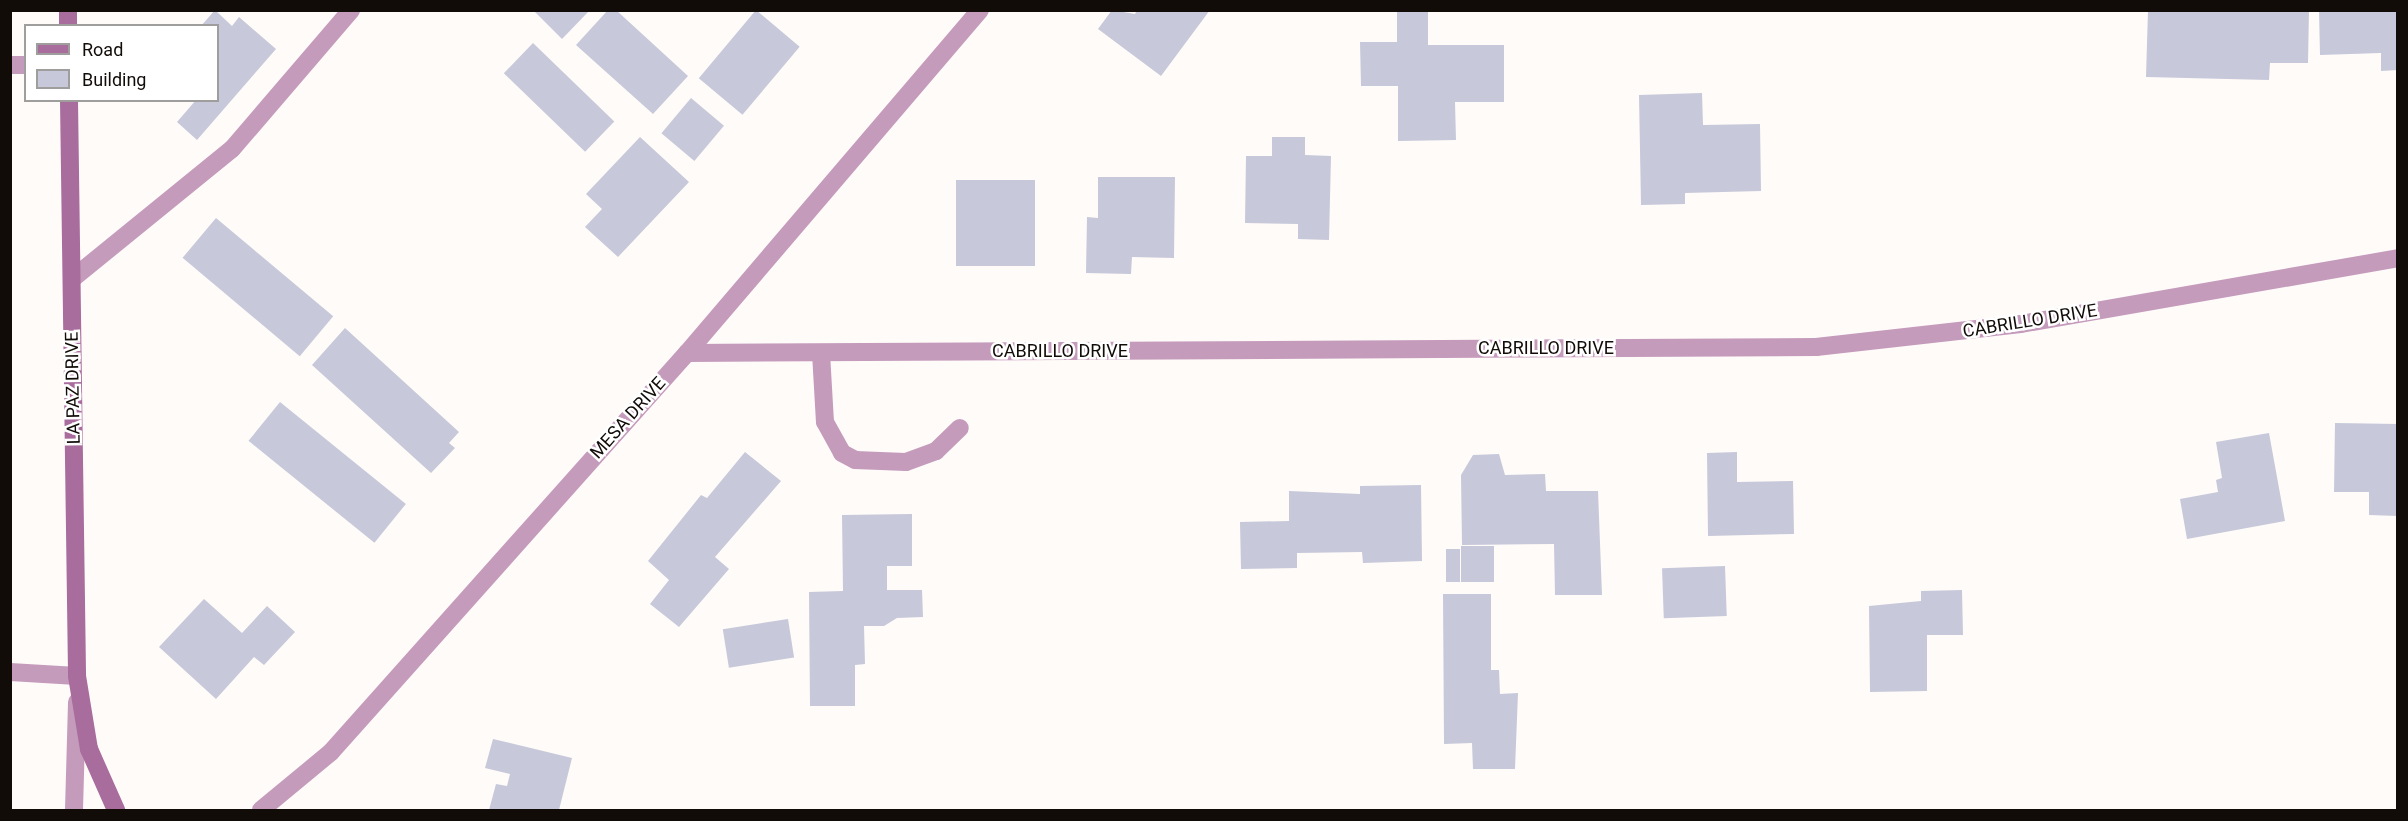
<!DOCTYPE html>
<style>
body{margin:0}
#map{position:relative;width:2408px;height:821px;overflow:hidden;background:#fffbf9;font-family:Roboto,sans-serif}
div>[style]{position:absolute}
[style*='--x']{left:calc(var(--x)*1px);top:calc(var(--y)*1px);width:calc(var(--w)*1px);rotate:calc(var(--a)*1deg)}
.building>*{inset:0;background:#c7c8d9;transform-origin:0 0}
.lane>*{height:18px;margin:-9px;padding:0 9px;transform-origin:9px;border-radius:9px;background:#c59bbc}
.street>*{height:18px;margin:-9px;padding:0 9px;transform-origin:9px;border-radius:9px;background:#c59bbc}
.secondary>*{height:18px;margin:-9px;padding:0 9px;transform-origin:9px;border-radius:9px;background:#a86c9d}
span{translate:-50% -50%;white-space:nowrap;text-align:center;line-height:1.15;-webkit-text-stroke:5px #fff;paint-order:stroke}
.street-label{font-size:18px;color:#120c09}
.frame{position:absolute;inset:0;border:12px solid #120c09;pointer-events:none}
.legend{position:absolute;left:24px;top:24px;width:195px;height:78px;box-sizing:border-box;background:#fff;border:2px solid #a09e9d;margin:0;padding:8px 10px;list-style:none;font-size:18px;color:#120c09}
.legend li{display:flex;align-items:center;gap:12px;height:30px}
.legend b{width:30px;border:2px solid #a09e9d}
</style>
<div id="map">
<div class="building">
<div style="clip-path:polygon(215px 10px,232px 26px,239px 17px,276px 49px,197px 140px,177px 122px,196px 100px,218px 100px,218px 26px,201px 26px)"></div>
<div style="clip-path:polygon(533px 10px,590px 10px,562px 39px)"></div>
<div style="clip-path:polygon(608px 10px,616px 10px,688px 76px,653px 114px,576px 45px)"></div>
<div style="left:756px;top:10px;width:57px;height:89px;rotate:40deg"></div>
<div style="clip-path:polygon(1112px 10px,1135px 14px,1137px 10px,1210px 10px,1161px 76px,1098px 29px)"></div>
<div style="clip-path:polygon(1397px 10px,1428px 10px,1428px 45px,1504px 45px,1504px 102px,1455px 102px,1456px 140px,1398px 141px,1398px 86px,1361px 86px,1360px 42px,1397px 42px)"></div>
<div style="clip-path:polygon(2148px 10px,2309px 10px,2308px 63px,2270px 63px,2269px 80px,2146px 77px)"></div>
<div style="clip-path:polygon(2319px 10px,2398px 10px,2398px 70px,2381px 71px,2381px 53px,2320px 55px)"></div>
<div style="left:533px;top:43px;width:113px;height:42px;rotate:44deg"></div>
<div style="clip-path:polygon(1702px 93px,1703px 125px,1760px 124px,1761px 191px,1685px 193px,1685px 204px,1641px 205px,1639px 95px)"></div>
<div style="left:691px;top:98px;width:43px;height:46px;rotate:40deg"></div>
<div style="clip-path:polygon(640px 137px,689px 182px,618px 257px,585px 227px,602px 209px,586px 194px)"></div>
<div style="clip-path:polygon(1272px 137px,1305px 137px,1305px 155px,1331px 156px,1329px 240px,1298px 239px,1298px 224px,1245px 223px,1246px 156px,1272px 156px)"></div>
<div style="clip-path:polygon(1098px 177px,1175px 177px,1174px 258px,1132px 257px,1131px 274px,1086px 273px,1087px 217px,1098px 218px)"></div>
<div style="left:956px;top:180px;width:79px;height:86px"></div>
<div style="left:216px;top:218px;width:153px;height:52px;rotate:40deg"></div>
<div style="clip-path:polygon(345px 328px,459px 432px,449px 443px,455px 448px,431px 473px,312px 365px)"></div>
<div style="left:280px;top:402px;width:162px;height:50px;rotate:39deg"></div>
<div style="clip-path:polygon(2335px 423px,2398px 424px,2398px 516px,2369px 515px,2369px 492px,2334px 492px)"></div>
<div style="clip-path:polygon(2269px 433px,2285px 521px,2187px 539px,2180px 499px,2218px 492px,2216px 480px,2222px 478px,2216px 442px)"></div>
<div style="clip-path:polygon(745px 452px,781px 481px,715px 557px,729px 569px,679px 627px,650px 604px,669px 580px,648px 561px,701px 495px,707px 498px)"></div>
<div style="clip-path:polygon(1737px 452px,1737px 482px,1793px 481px,1794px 534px,1708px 536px,1707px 453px)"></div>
<div style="clip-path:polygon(1499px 454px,1505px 475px,1545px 474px,1546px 491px,1598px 491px,1602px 595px,1555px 595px,1554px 544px,1462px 545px,1461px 475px,1473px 455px)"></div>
<div style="clip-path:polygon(1421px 485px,1422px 561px,1363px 563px,1362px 552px,1297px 553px,1297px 568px,1241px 569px,1240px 522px,1289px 521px,1289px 491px,1360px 494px,1360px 486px)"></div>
<div style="clip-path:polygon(912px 514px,912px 566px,887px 566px,887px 590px,922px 590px,923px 617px,897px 618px,884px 626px,864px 626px,865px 664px,855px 665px,855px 706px,810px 706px,809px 592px,843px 591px,842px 515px)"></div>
<div style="left:1494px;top:546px;width:36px;height:33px;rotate:90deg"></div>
<div style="left:1446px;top:549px;width:14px;height:33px"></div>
<div style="left:1725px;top:566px;width:50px;height:63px;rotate:88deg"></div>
<div style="clip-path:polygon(1962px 590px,1963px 635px,1927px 635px,1927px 691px,1870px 692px,1869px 606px,1921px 601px,1921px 591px)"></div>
<div style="clip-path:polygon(1443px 594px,1491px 594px,1491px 670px,1499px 670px,1500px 694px,1518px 693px,1515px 769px,1473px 769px,1472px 743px,1444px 744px)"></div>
<div style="clip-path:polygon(204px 599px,242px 633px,267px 606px,295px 632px,264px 665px,254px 657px,216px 699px,159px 647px)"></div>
<div style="left:788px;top:619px;width:39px;height:66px;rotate:81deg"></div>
<div style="clip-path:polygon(493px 739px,572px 758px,559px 810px,489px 810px,496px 784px,507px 786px,510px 774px,485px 768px)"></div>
</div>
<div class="lane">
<div style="--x:10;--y:65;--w:16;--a:0"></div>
<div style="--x:72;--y:279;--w:206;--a:-39.1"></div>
<div style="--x:232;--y:149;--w:183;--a:-49.4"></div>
<div style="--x:821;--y:353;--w:69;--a:86.7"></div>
<div style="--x:825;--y:422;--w:35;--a:61"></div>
<div style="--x:842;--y:453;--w:15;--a:28"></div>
<div style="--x:855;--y:460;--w:51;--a:2.2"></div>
<div style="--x:906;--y:462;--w:32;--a:-20"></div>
<div style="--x:936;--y:451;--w:33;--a:-44"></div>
<div style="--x:10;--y:672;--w:67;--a:3.4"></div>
</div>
<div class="street">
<div style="--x:687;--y:353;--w:1129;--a:-0.3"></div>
<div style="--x:1816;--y:347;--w:206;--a:-6.4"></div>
<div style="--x:2021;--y:324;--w:383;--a:-9.9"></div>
<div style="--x:74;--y:810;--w:108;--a:-88.4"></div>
<div style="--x:261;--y:810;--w:91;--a:-39.6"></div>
<div style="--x:331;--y:752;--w:535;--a:-48.26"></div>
<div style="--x:687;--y:353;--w:451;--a:-49.5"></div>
</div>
<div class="secondary">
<div style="--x:68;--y:10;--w:16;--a:90"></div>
<div style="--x:69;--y:100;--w:576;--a:89.2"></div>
<div style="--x:77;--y:676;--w:74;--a:80.7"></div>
<div style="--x:89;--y:749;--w:67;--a:66.1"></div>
</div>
<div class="street-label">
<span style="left:2030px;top:321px;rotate:-9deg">CABRILLO DRIVE</span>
<span style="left:1546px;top:348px">CABRILLO DRIVE</span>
<span style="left:1060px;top:351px">CABRILLO DRIVE</span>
<span style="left:73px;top:388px;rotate:-91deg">LA PAZ DRIVE</span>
<span style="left:628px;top:418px;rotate:-48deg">MESA DRIVE</span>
</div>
<div class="frame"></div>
<ul class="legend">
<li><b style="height:8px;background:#a86c9d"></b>Road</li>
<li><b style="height:16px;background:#c7c8d9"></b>Building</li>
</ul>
</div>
